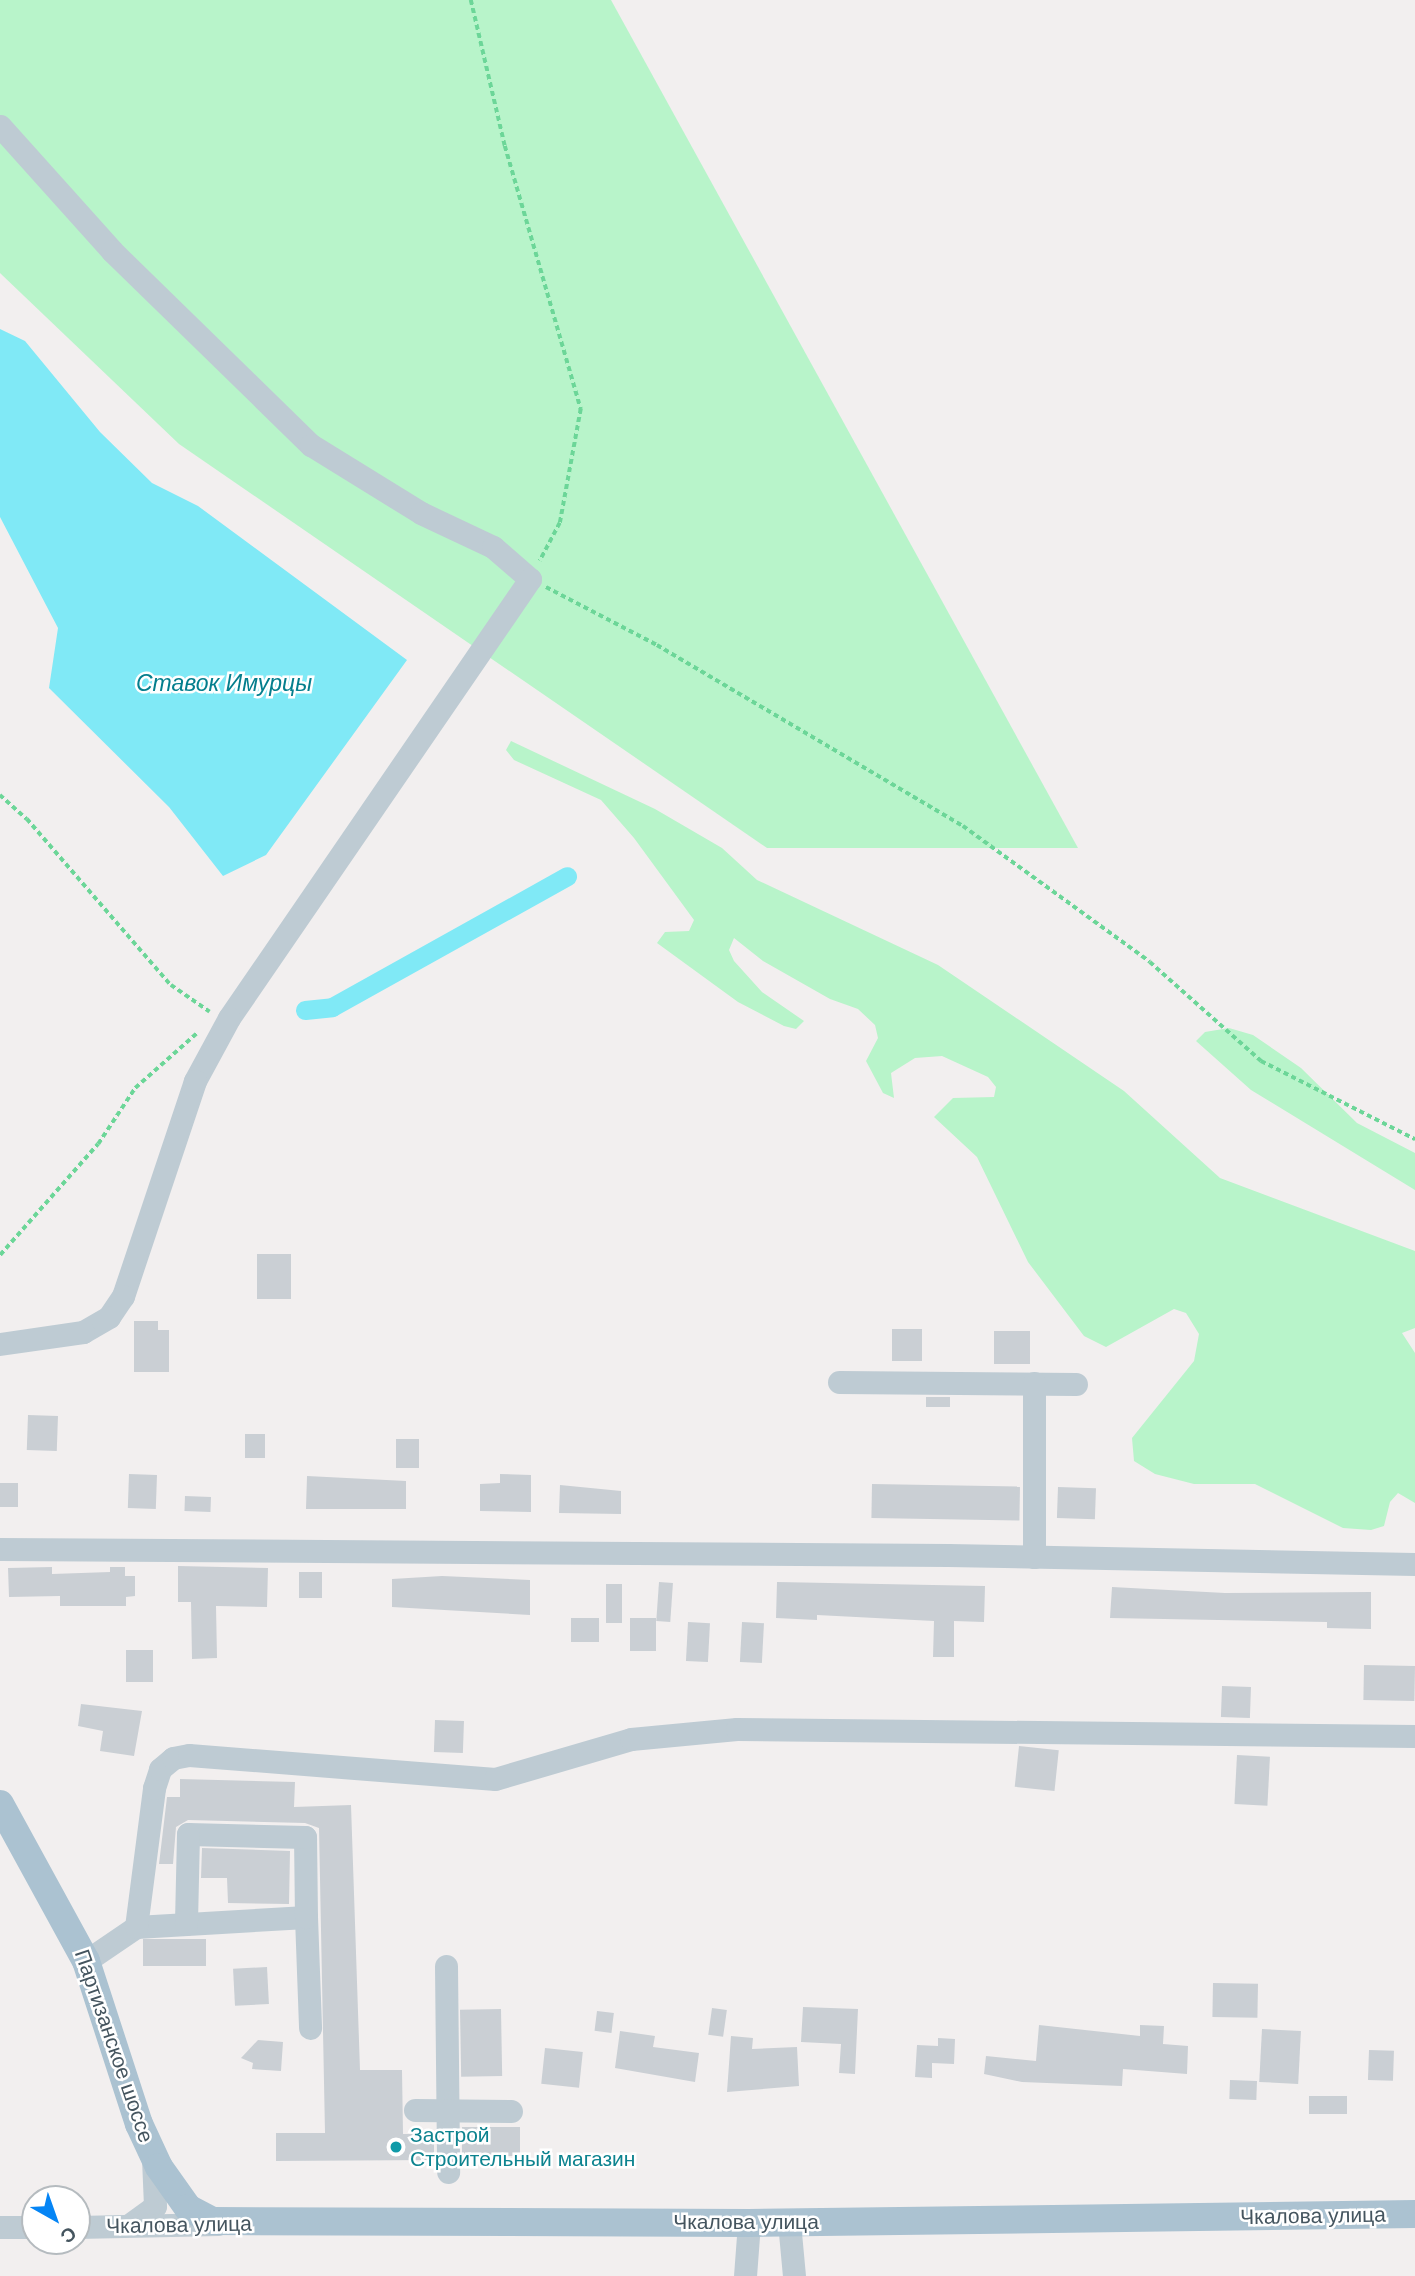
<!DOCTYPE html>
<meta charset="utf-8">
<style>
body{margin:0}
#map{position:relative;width:1415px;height:2276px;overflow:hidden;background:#f2efef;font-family:Arial,sans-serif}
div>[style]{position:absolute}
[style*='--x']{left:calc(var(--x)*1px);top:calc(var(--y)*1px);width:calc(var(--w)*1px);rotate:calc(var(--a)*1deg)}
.green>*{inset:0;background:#b8f4ca}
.water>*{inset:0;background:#80e9f6}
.canal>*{height:19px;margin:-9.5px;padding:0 9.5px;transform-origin:9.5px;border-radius:9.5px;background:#80e9f6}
.building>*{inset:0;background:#cacfd4;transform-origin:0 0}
.path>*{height:3.5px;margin-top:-1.75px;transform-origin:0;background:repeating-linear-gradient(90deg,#6cd698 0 5px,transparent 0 8.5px)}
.minor>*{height:23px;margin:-11.5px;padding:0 11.5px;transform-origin:11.5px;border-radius:11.5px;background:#becbd3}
.major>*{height:28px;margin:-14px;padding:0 14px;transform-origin:14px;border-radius:14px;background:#abc2d1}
.dots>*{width:19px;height:19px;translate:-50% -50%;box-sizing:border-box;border:4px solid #fff;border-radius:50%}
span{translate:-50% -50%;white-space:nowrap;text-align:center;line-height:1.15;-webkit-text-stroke:5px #fff;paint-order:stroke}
.street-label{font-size:21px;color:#45555f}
.culture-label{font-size:21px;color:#0d838f}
.left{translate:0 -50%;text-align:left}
.water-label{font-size:23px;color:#047e8d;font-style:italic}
.north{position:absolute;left:21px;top:2185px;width:70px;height:70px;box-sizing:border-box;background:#fff;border:2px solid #b5bbbf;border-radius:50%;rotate:140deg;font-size:19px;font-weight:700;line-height:28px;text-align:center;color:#45555f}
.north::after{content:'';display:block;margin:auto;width:24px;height:32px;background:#0585f5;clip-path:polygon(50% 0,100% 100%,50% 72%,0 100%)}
</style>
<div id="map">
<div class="green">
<div style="clip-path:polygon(0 0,611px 0,1078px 848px,767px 848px,179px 444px,0 273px)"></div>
<div style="clip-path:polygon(511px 741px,655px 809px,722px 848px,757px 880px,938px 965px,1124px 1091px,1220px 1178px,1415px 1251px,1415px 1328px,1402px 1333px,1415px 1353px,1415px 1503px,1398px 1493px,1390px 1502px,1384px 1526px,1371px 1530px,1343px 1528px,1255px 1484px,1194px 1484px,1155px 1474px,1134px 1461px,1132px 1438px,1194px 1361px,1199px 1334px,1186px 1313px,1174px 1309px,1106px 1347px,1084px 1336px,1028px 1262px,977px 1157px,934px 1117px,953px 1098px,994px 1097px,996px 1087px,988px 1077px,942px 1056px,915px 1058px,891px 1073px,894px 1098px,883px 1093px,866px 1061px,878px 1038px,875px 1025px,858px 1009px,830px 999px,763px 961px,734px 938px,729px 950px,734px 961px,762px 992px,804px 1021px,796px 1029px,784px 1026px,738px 1002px,657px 943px,665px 932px,689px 931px,694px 920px,634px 838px,601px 800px,514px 760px,506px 750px)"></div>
<div style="clip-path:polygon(1229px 1028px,1253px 1035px,1301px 1068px,1357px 1123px,1415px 1153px,1415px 1190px,1251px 1090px,1196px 1041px,1205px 1032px)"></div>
</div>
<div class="water">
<div style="clip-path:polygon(0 329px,25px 341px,100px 432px,152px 483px,198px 506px,407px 660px,266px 855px,223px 876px,169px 807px,49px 688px,58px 628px,0 517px)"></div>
</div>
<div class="canal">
<div style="--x:305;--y:1010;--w:27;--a:-6"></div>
<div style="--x:332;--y:1007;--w:269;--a:-29.1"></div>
</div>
<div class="building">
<div style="left:257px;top:1254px;width:34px;height:45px"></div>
<div style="clip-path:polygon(134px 1321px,158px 1321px,158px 1330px,169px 1330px,169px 1372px,134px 1372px)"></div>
<div style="left:892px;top:1329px;width:30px;height:32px"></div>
<div style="left:994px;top:1331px;width:36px;height:33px"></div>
<div style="left:926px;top:1397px;width:24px;height:10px"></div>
<div style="left:28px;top:1415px;width:30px;height:35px;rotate:2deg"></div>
<div style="left:245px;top:1434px;width:20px;height:24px"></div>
<div style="left:396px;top:1439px;width:23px;height:29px"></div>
<div style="left:129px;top:1474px;width:28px;height:34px;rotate:2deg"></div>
<div style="clip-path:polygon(500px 1474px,531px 1475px,531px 1512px,480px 1511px,480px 1484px,500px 1483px)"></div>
<div style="clip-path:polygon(307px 1476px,406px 1481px,406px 1509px,306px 1509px)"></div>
<div style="left:0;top:1483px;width:18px;height:24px"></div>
<div style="left:872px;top:1484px;width:148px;height:34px;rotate:1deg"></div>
<div style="clip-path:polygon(560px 1485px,621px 1491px,621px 1514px,559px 1513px)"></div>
<div style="left:1058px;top:1487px;width:38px;height:31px;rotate:2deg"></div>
<div style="left:185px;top:1496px;width:26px;height:15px;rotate:2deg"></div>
<div style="clip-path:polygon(178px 1566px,268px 1568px,267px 1607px,216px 1606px,217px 1658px,192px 1659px,191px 1602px,178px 1602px)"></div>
<div style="clip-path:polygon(52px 1567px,52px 1574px,110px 1572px,110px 1567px,125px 1567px,125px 1576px,135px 1576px,135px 1596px,126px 1597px,126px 1606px,60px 1606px,60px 1596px,9px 1597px,8px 1568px)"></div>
<div style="left:299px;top:1572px;width:23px;height:26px"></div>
<div style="clip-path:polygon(442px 1576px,530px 1580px,530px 1615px,392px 1607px,392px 1579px)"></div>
<div style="left:659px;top:1582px;width:14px;height:39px;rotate:4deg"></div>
<div style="clip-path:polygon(777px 1582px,985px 1586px,984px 1622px,954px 1621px,954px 1657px,933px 1657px,934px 1621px,817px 1615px,817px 1620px,776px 1618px)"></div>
<div style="left:606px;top:1584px;width:16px;height:39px"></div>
<div style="clip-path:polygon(1112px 1587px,1225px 1593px,1371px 1592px,1371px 1629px,1327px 1628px,1327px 1622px,1110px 1618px)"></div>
<div style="left:571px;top:1618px;width:28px;height:24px"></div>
<div style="left:656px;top:1618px;width:33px;height:26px;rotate:90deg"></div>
<div style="left:688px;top:1622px;width:22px;height:39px;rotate:3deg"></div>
<div style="left:742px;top:1622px;width:22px;height:40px;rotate:3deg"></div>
<div style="left:126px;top:1650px;width:27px;height:32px"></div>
<div style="left:1364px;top:1665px;width:51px;height:35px;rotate:1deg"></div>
<div style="left:1222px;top:1686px;width:29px;height:31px;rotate:2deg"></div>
<div style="clip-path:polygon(81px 1704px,142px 1711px,134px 1756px,100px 1751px,103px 1731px,78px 1726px)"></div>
<div style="left:435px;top:1720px;width:29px;height:32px;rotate:2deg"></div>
<div style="left:1019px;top:1746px;width:40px;height:41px;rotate:6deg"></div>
<div style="left:1237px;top:1755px;width:33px;height:49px;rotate:3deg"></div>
<div style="clip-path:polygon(180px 1779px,295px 1782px,294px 1807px,351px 1805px,360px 2070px,402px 2070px,403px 2134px,434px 2134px,434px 2160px,276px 2161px,276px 2133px,325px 2133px,319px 1828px,305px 1823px,188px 1820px,176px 1827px,173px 1864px,159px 1864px,167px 1797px,180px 1797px)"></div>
<div style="clip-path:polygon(202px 1848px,290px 1851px,289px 1904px,228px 1903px,227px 1878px,201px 1878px)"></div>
<div style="left:206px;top:1939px;width:27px;height:63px;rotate:90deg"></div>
<div style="left:267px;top:1967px;width:37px;height:34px;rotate:87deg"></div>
<div style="left:1213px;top:1983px;width:45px;height:34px;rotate:1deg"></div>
<div style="clip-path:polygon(803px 2007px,858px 2009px,855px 2074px,839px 2073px,841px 2044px,801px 2042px)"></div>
<div style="left:712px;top:2008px;width:15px;height:27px;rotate:8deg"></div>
<div style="left:501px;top:2009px;width:67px;height:41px;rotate:89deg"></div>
<div style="left:597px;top:2011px;width:17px;height:20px;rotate:7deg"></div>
<div style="clip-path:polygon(1039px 2025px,1140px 2036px,1140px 2025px,1164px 2026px,1163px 2044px,1188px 2046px,1187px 2074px,1123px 2069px,1122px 2086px,1022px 2082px,984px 2074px,986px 2056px,1036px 2061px)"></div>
<div style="left:1262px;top:2029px;width:39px;height:53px;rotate:3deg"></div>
<div style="clip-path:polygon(620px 2031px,655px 2036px,653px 2047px,699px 2053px,695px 2082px,615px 2068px)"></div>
<div style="clip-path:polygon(731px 2036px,753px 2038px,752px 2049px,797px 2047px,799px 2086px,727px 2092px)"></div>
<div style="clip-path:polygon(938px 2038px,955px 2039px,954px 2064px,932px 2063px,932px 2078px,915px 2077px,917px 2045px,938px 2046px)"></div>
<div style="clip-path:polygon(258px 2040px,283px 2042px,281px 2071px,252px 2069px,253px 2063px,241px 2058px)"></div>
<div style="left:545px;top:2048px;width:38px;height:36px;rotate:6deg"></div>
<div style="left:1369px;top:2050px;width:25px;height:30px;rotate:2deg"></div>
<div style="left:1230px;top:2080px;width:27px;height:19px;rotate:2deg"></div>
<div style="left:1309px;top:2096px;width:38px;height:18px"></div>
<div style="left:462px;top:2127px;width:58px;height:29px"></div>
</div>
<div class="path">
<div style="--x:471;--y:0;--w:150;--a:76.9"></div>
<div style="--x:505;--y:146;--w:274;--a:73.9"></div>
<div style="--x:581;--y:409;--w:116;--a:100.4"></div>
<div style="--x:560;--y:523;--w:43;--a:117.8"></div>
<div style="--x:546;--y:587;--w:125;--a:27.6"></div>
<div style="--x:657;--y:645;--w:356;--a:30.6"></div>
<div style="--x:963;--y:826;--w:231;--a:36"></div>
<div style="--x:1150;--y:962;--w:149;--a:41.7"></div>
<div style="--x:1261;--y:1061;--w:173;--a:26.9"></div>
<div style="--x:0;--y:795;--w:36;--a:42"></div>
<div style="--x:27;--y:819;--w:220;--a:49.1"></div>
<div style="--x:171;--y:985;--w:47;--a:34.7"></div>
<div style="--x:0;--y:1255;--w:148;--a:-48.6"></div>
<div style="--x:98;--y:1144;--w:67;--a:-56.5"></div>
<div style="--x:135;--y:1088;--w:84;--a:-41.6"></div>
</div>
<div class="minor">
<div style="--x:0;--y:126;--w:168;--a:48.1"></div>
<div style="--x:112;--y:251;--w:278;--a:44.3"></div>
<div style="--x:311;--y:445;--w:129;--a:31.7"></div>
<div style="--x:421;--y:513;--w:80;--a:25.3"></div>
<div style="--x:493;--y:547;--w:49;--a:40.9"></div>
<div style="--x:530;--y:579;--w:532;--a:124.44"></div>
<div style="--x:229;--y:1018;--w:72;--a:118.4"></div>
<div style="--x:195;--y:1081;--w:227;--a:108.5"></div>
<div style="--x:123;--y:1296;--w:25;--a:124"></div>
<div style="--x:109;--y:1317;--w:30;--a:150"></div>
<div style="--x:83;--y:1332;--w:84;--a:171.8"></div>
<div style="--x:839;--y:1382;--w:237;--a:0.5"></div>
<div style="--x:0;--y:1549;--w:948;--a:0.36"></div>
<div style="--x:948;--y:1555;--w:467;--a:1.1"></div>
<div style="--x:1034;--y:1557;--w:174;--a:-90"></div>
<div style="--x:306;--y:1917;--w:111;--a:87.9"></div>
<div style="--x:136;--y:1927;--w:170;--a:-3.4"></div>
<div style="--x:306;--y:1917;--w:80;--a:-90.7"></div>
<div style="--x:305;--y:1837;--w:117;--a:-178.5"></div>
<div style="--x:188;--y:1834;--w:90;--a:91.3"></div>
<div style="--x:86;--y:1961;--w:60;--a:-34.2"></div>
<div style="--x:136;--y:1927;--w:140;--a:-82.6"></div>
<div style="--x:154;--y:1788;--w:20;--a:-72"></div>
<div style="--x:160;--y:1769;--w:17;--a:-40"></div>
<div style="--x:173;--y:1758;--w:16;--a:-11"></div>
<div style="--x:189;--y:1755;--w:307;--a:4.5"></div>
<div style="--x:495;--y:1779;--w:142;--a:-16.4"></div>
<div style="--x:631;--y:1739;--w:106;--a:-5.4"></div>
<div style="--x:737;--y:1729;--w:678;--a:0.59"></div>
<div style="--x:446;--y:1966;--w:206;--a:89.4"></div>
<div style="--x:415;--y:2110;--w:96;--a:0.6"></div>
<div style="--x:789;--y:2222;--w:54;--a:84.7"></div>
<div style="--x:129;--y:2225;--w:32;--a:-36"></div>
<div style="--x:155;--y:2206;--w:47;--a:-92.4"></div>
<div style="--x:0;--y:2227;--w:35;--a:0"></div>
<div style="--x:77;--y:2227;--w:141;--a:-1.2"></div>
<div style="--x:745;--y:2276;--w:53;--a:-85.7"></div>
</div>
<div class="major">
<div style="--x:0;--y:1804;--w:179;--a:61.3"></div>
<div style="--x:86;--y:1961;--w:171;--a:72"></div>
<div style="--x:139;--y:2124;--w:47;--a:65.1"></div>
<div style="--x:159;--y:2167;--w:50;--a:54.7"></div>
<div style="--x:188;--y:2208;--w:27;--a:28"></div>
<div style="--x:212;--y:2221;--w:537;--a:0.21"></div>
<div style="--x:749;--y:2223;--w:666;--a:-0.77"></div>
</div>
<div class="dots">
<div style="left:396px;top:2147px;background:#0f9aa8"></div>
</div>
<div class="street-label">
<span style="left:114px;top:2046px;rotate:71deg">Партизанское шоссе</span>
<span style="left:1313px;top:2216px;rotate:-1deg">Чкалова улица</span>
<span style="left:746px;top:2222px">Чкалова улица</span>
<span style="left:179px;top:2225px;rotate:-1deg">Чкалова улица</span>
</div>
<div class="culture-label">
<span class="left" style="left:410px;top:2147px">Застрой<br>Строительный магазин</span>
</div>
<div class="water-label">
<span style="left:224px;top:683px">Ставок Имурцы</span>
</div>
<div class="north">С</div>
</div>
